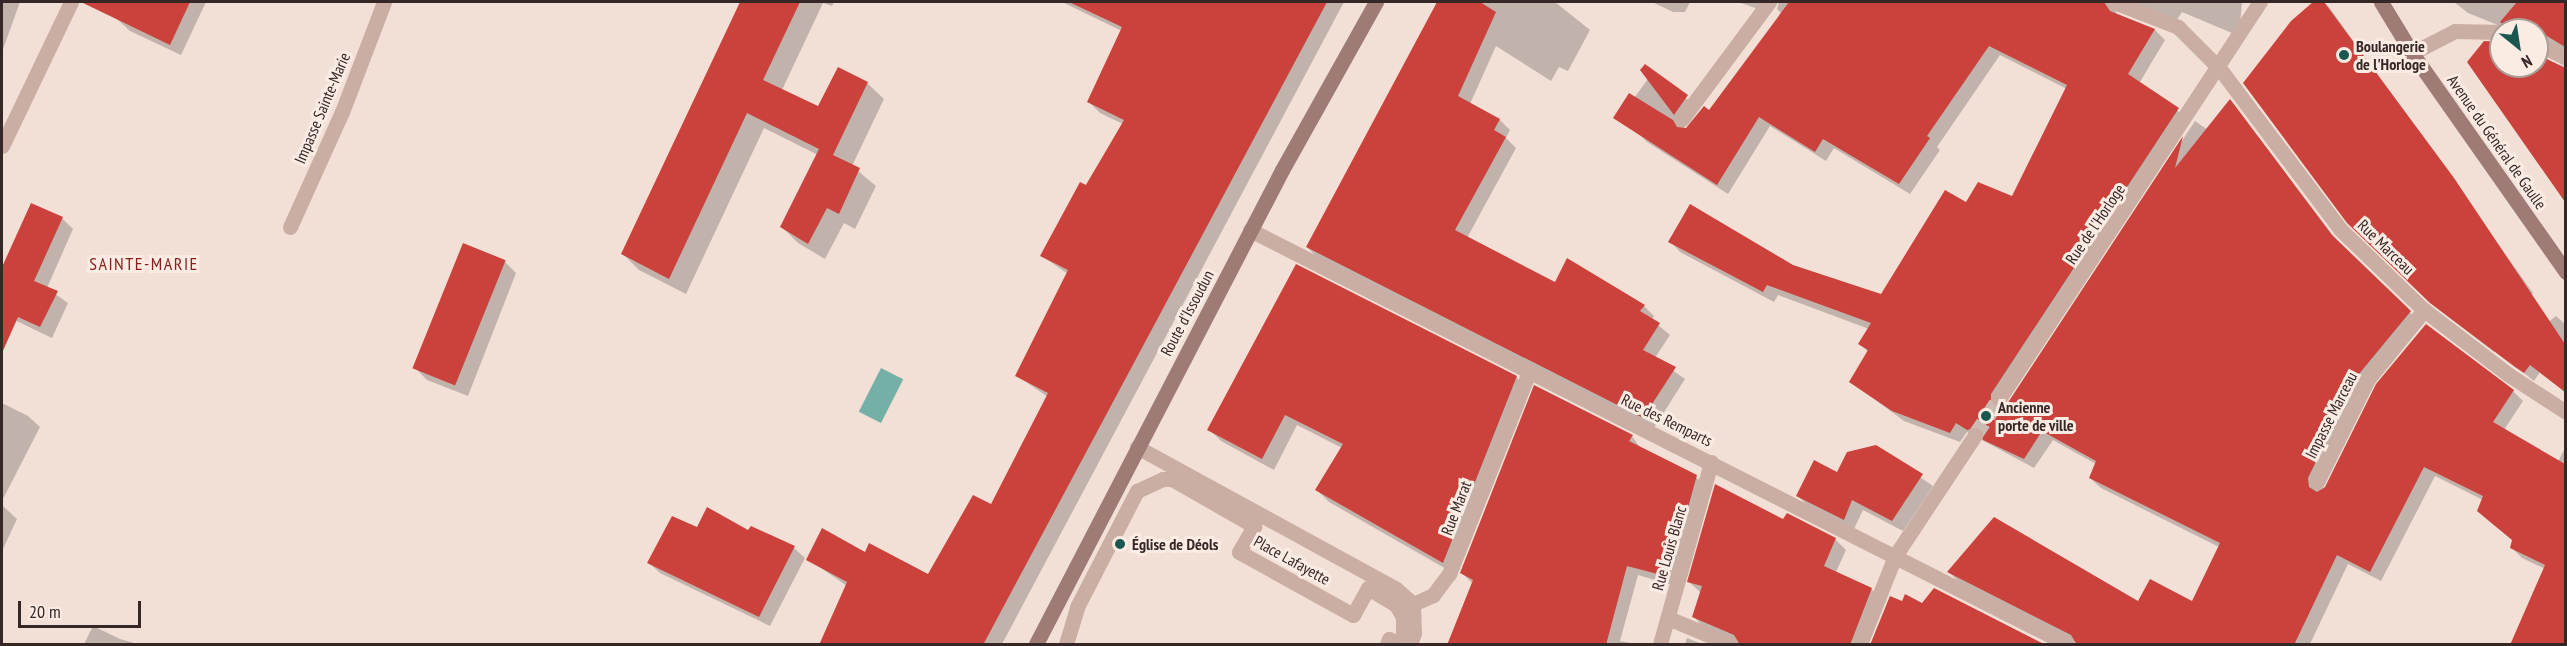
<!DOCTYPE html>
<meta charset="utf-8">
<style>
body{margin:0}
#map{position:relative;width:2567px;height:646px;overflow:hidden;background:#f2e0d7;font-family:"PT Sans Narrow",sans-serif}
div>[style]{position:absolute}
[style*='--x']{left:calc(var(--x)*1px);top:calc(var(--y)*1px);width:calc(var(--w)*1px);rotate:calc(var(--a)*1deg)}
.water>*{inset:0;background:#75b0a6;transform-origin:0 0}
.shadow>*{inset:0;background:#0003}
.building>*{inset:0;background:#cb413b;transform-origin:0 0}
.minor-tunnel>*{height:15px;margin-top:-7.5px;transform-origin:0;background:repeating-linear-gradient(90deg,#ccbbb3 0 15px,transparent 0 23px)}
.service>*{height:15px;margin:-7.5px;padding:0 7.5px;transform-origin:7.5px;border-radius:7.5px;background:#caada3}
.pedestrian>*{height:15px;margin:-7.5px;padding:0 7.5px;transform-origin:7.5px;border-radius:7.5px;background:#caada3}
.minor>*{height:15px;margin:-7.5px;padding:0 7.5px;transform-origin:7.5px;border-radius:7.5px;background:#caada3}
.secondary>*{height:15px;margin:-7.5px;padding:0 7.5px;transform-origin:7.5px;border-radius:7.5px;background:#9e7b74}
.dots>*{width:16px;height:16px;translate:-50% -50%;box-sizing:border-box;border:3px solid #faebe3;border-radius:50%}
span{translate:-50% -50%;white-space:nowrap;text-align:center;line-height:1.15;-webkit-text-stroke:6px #faebe3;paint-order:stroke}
.poi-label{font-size:16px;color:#352725;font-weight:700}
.left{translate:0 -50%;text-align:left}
.street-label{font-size:16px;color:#352725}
.neighbourhood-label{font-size:18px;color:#871f1b;letter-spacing:1.5px}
.frame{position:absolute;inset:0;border:3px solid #352725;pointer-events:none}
.north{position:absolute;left:2489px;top:18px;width:60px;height:60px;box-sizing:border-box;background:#faebe3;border:2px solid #ab9d97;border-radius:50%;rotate:150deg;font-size:16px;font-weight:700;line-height:24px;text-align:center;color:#352725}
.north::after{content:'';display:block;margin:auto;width:21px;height:27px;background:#19574f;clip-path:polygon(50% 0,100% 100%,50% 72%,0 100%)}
.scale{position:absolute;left:18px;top:601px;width:123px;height:27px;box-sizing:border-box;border:3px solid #352725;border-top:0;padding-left:8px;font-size:18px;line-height:21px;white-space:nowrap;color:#352725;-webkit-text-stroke:4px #faebe3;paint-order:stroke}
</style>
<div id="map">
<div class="water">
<div style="left:881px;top:368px;width:25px;height:49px;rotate:27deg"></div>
</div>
<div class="shadow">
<div style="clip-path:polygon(2px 2px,20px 2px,2px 52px)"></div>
<div style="clip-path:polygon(127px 2px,206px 2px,181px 55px,130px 31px,118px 20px)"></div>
<div style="clip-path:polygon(741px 2px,834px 2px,832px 6px,823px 3px,782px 90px,819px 108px,867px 83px,884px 99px,852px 166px,876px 186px,855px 229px,844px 223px,825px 259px,798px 243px,782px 227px,818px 155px,764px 128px,686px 294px,639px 270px,623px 254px)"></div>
<div style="clip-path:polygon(1062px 2px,1344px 2px,1002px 644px,826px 644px,847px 586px,808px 559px,866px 554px,929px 576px,992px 506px,1048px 397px,1016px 375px,1068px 274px,1042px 256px,1123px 124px,1100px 113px,1089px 102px,1122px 31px)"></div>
<div style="clip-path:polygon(1439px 2px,1555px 2px,1590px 30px,1568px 71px,1559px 67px,1551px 81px,1496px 46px,1470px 104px,1500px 120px,1510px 130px,1506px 138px,1516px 148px,1467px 238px,1556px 284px,1644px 306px,1654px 316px,1652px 320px,1670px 335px,1655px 358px,1685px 379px,1654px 428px,1318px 258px,1307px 247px)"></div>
<div style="clip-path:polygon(1652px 2px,1690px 2px,1685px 12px,1673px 12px)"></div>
<div style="clip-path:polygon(1738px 2px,1778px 2px,1767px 12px)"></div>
<div style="clip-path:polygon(1779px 2px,2242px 2px,2239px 36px,2182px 12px,2176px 21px,2115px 9px,2117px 15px,2155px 30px,2165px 40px,2140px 82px,2188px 119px,2001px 410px,2008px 405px,2195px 121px,2208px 130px,2231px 101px,2341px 246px,2420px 322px,2370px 385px,2319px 493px,2513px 391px,2523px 401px,2504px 430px,2558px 462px,2566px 446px,2566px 644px,2512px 644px,2545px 569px,2522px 558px,2511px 547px,2514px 541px,2489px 521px,2483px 500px,2435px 476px,2381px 581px,2348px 564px,2310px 644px,2078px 644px,1960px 583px,1949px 572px,2139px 603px,2192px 603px,2219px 547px,2101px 488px,2090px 478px,2096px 464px,2053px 440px,2034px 468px,1967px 432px,1960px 442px,1904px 421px,1851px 382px,1868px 352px,1860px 344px,1869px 329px,1778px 295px,1774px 302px,1680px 252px,1670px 241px,1792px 267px,1881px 296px,1967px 205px,2012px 198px,2067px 89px,2000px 55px,1937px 147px,1940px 150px,1910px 194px,1834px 148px,1826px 161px,1770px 126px,1728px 194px,1647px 142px,1621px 116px,1653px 72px,1697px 107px,1683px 129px,1687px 129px,1709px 112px,1782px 14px,1777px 9px)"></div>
<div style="clip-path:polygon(2315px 2px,2324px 2px,2329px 7px,2533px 293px,2494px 352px,2442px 312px,2348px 222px,2292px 22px)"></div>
<div style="clip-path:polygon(2454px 2px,2566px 2px,2566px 53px,2547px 48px,2541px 58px,2566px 67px,2566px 199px,2469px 62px,2485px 43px,2501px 40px,2501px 66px,2537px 66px,2537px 30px,2510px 30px,2468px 13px)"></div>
<div style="clip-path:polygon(32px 205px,62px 218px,73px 229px,47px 288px,68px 303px,52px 338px,2px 314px,2px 274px)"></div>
<div style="clip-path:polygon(505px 262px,516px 273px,468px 396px,427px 380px,415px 368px)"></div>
<div style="clip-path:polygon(1297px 266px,1516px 377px,1528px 389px,1455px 574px,1329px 502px,1317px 490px,1342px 448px,1297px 425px,1274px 470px,1221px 441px,1209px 429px)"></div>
<div style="clip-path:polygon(2556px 316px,2566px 325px,2566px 393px,2540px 372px,2534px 381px,2504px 357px)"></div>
<div style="clip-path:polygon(2px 403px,28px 416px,40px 427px,2px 501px)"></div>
<div style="clip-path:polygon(1632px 436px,1641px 449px,1696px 477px,1707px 487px,1679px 587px,1638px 575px,1620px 641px,1637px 644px,1449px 644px,1472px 583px,1462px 573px)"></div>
<div style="clip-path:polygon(1875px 446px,1933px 486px,1903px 531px,1863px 510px,1854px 529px,1808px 506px,1797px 495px,1838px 474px)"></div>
<div style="clip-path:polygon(2px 505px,17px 519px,2px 551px)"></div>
<div style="clip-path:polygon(1784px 521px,1835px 539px,1846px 550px,1836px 572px,1871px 589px,1882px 599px,1864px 644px,1740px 644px,1704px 628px,1694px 617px,1701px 593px,1689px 582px)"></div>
<div style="clip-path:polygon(751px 528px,794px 548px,805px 558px,770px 626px,660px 573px,649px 563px,697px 529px,749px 532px)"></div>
<div style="clip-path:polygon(93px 626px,120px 639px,138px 644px,84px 644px)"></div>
<div style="clip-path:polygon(1687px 638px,1702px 644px,1685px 644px)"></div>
</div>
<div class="building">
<div style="clip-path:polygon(81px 2px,190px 2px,170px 45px)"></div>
<div style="clip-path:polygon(740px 2px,800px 2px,763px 80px,818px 106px,838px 67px,868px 82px,833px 155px,860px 168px,839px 214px,827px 208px,808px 244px,780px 227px,819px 149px,747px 113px,669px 279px,621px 254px)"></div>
<div style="clip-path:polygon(1069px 2px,1327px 2px,983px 645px,819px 645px,847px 582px,806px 560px,822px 528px,865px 552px,869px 543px,928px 574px,973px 495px,991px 504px,1048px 393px,1015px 376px,1068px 270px,1040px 256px,1080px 182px,1086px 185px,1124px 120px,1087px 102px,1122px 27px)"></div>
<div style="clip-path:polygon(1437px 2px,1480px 2px,1496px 12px,1458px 96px,1500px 119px,1494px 130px,1506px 137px,1455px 230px,1555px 282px,1567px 258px,1645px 305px,1640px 311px,1660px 323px,1643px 350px,1676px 367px,1643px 418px,1306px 247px)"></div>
<div style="clip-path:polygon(1789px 2px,2104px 2px,2110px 11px,2155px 29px,2128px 74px,2179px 108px,1991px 394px,1991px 404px,1999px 409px,2007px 404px,2183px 136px,2175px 168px,2230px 99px,2332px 235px,2411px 311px,2359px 374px,2308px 478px,2309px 487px,2317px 492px,2325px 487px,2376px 384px,2426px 324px,2514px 390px,2493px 422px,2565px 464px,2565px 645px,2510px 645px,2545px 565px,2510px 548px,2512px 540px,2477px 511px,2483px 496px,2424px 467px,2370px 572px,2337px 555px,2294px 645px,2077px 645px,2071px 635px,1947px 572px,1994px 517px,2138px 601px,2150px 579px,2192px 601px,2220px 543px,2089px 478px,2096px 461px,2042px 431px,2024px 459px,1983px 440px,1980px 427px,1967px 430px,1956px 423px,1950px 433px,1892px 411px,1849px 382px,1868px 350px,1858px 344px,1871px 323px,1767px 285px,1763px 292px,1668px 242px,1690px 204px,1793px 265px,1881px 294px,1945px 190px,1966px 202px,1978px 182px,2012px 196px,2067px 85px,1989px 46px,1927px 136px,1930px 138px,1899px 184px,1823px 139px,1815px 152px,1759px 117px,1717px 185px,1613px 118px,1629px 93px,1673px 120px,1677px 127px,1686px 128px,1704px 106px,1709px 110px)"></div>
<div style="clip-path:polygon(2313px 2px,2324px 2px,2454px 178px,2565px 344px,2565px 392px,2530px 365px,2524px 373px,2515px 367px,2430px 303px,2347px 223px,2243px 83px,2291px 21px)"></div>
<div style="clip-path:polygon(2517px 2px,2565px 2px,2565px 47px,2537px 30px,2510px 30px,2500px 22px)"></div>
<div style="clip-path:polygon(2484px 41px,2501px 42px,2501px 66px,2537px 66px,2537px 54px,2565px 68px,2565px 202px,2467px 62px)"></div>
<div style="clip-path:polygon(1645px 64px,1688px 95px,1674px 115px,1640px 70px)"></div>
<div style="clip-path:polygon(31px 203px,63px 217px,34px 281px,58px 291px,40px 327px,18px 317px,2px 353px,2px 267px)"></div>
<div style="left:463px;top:243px;width:46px;height:135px;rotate:22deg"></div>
<div style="clip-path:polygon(1296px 264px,1517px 376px,1443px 563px,1315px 490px,1343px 444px,1285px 415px,1262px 459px,1207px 430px)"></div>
<div style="clip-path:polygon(1534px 385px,1633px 435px,1629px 441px,1697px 475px,1669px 577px,1627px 566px,1606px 645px,1447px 645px,1473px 580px,1460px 573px)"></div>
<div style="clip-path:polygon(1876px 445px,1923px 474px,1892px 521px,1852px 500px,1844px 520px,1796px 496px,1814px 460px,1837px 472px,1847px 452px)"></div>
<div style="clip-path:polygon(1715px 484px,1783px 519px,1787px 513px,1836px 538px,1824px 566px,1872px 588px,1850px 645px,1740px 645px,1734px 635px,1692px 617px,1702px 586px,1687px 582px)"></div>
<div style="clip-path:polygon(707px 507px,748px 530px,751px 526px,795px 546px,759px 617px,647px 563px,672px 516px,697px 527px)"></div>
<div style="clip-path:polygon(1934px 588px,2046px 645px,1870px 645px,1890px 596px,1902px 601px,1905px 594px,1922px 603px)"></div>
</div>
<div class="minor-tunnel">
<div style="--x:1975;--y:435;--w:43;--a:-56.3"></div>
</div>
<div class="service">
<div style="--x:1668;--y:618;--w:67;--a:22.8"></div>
</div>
<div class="pedestrian">
<div style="--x:1066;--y:644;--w:39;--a:-73"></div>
<div style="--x:1077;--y:607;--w:131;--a:-62.7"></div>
<div style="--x:1137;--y:491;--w:29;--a:-25"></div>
<div style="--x:1163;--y:479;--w:9;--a:0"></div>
<div style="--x:1172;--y:479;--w:95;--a:29.8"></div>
<div style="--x:1254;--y:526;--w:30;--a:120"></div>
<div style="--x:1239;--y:552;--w:130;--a:28.9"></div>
<div style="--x:1353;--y:615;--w:31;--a:-61"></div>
<div style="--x:1368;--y:588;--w:33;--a:31"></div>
<div style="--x:1396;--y:605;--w:14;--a:60"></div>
<div style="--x:1403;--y:617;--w:20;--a:90"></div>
<div style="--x:1403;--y:637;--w:8;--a:113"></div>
<div style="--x:1400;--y:644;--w:12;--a:-156"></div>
<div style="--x:1389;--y:639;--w:5;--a:112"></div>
</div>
<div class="minor">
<div style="--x:2114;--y:2;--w:69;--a:21.3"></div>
<div style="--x:2178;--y:27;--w:59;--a:45"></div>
<div style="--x:2220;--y:69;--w:200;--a:53.1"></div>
<div style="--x:2340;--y:229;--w:117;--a:44"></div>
<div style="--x:2424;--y:310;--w:107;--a:37.4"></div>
<div style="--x:2509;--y:375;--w:68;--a:33"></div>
<div style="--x:2537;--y:43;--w:33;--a:27"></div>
<div style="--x:2412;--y:53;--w:48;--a:-27.1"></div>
<div style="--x:2455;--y:31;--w:46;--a:1.2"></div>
<div style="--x:1682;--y:119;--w:146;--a:-53.4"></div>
<div style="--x:2;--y:146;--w:160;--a:-64.4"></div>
<div style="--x:290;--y:227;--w:126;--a:-65.7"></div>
<div style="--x:342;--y:112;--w:118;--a:-69.1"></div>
<div style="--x:1250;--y:230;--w:916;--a:26.87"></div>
<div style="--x:1999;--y:399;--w:475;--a:-56.7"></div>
<div style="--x:1137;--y:447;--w:295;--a:28.7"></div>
<div style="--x:1396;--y:589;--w:23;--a:41"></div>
<div style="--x:2317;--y:482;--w:115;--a:-63.7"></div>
<div style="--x:2368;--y:379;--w:89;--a:-50.9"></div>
<div style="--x:1413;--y:604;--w:22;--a:-24"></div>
<div style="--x:1433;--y:595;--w:26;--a:-53"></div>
<div style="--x:1449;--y:574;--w:217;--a:-68.4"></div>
<div style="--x:1410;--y:644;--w:12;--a:-70"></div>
<div style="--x:1414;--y:633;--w:29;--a:-92"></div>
<div style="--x:1660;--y:644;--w:189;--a:-74.3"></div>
<div style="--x:1860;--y:644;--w:95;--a:-68.3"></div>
<div style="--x:1895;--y:556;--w:145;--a:-56.5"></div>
</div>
<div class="secondary">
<div style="--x:2381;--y:2;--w:60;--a:58.7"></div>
<div style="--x:2412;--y:53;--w:268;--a:54.9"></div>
<div style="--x:1036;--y:644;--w:534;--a:-62.57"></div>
<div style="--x:1282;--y:170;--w:193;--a:-60.8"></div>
</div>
<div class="dots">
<div style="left:2344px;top:55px;background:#19574f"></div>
<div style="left:1986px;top:416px;background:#19574f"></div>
<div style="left:1120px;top:544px;background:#19574f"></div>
</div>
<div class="poi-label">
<span class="left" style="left:2356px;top:55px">Boulangerie<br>de l'Horloge</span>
<span class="left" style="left:1998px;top:416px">Ancienne<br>porte de ville</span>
<span class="left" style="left:1132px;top:544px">Église de Déols</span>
</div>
<div class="street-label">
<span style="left:322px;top:108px;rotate:-67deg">Impasse Sainte-Marie</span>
<span style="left:2497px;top:142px;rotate:55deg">Avenue du Général de Gaulle</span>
<span style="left:2095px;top:224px;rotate:-56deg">Rue de l'Horloge</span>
<span style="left:2386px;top:247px;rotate:44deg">Rue Marceau</span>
<span style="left:1187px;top:313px;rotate:-62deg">Route d'Issoudun</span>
<span style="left:2331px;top:415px;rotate:-63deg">Impasse Marceau</span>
<span style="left:1667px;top:420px;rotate:26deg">Rue des Remparts</span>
<span style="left:1456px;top:508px;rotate:-69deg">Rue Marat</span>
<span style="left:1669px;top:548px;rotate:-74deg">Rue Louis Blanc</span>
<span style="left:1292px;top:560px;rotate:29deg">Place Lafayette</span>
</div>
<div class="neighbourhood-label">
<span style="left:144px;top:264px">SAINTE-MARIE</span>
</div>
<div class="frame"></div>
<div class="north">N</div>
<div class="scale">20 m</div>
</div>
